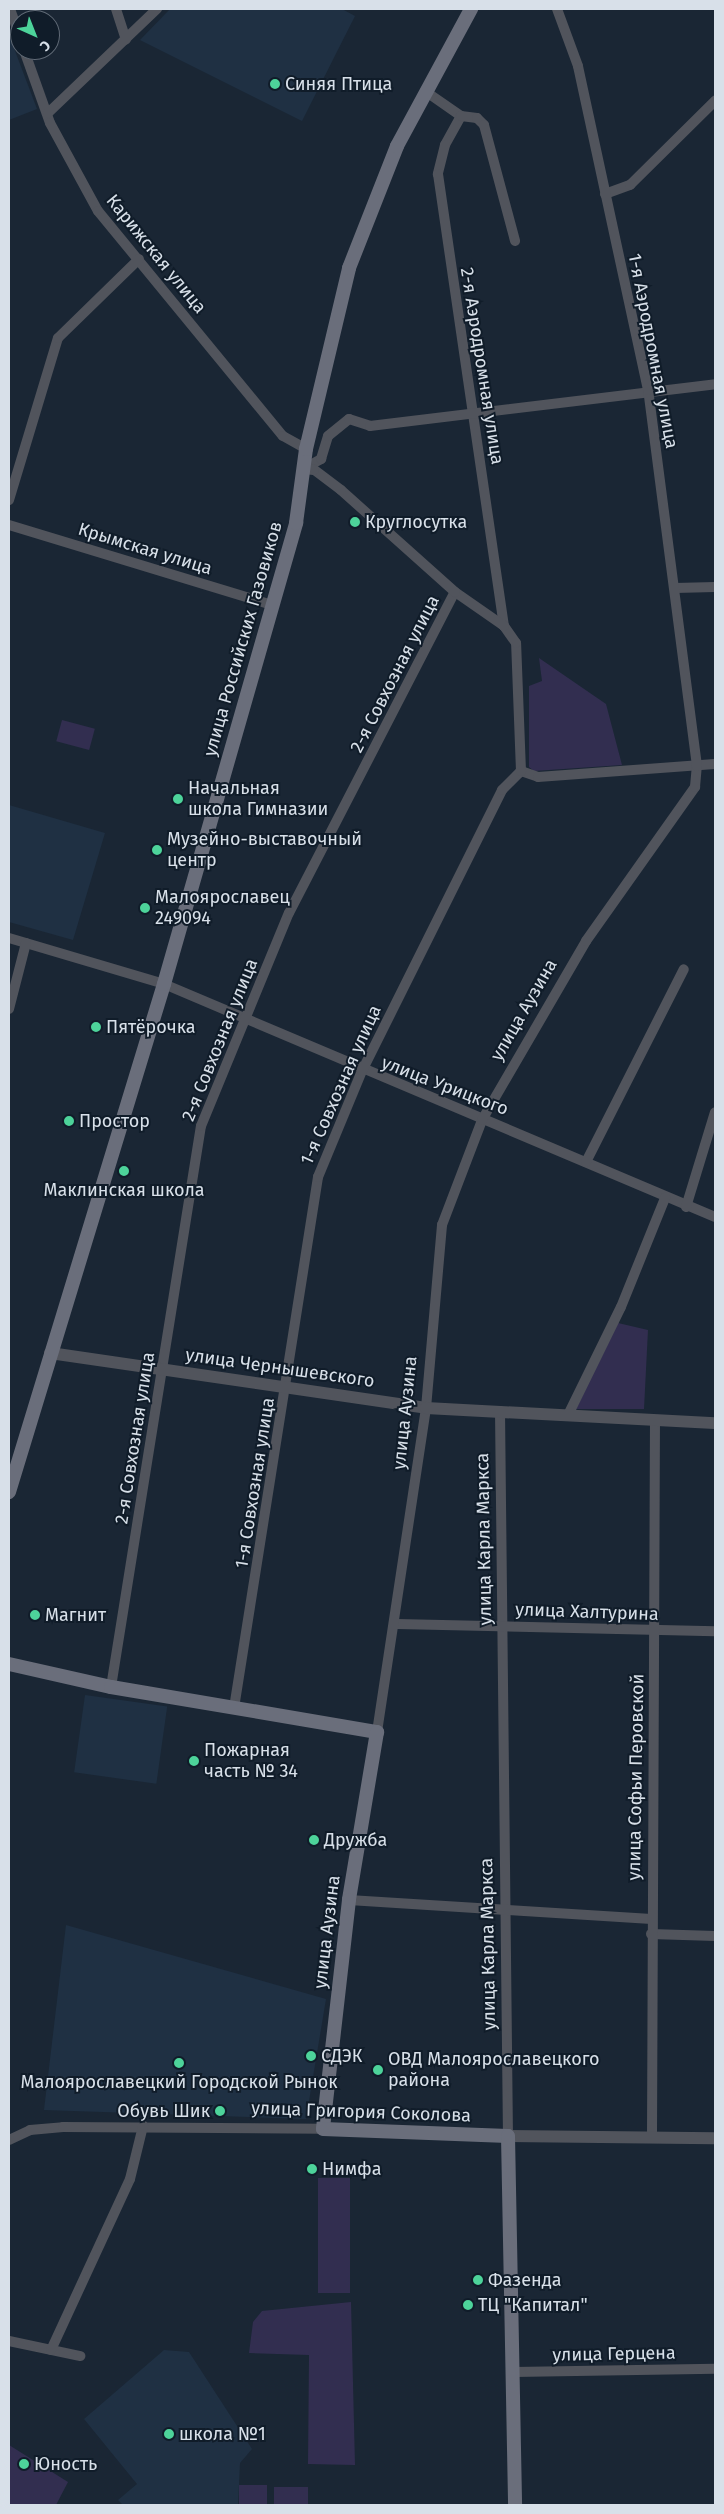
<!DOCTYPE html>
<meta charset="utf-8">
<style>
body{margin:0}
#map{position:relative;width:724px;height:2514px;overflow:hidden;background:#1a2634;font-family:"Fira Sans",sans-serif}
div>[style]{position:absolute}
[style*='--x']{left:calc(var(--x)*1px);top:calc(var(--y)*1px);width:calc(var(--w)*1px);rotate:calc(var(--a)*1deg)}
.built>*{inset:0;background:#1f3043;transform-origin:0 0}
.green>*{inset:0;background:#322e50;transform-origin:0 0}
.minor>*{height:10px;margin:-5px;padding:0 5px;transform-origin:5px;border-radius:5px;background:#51545c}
.tertiary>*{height:12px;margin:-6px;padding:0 6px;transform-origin:6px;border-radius:6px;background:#51545c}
.secondary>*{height:14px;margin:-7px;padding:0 7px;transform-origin:7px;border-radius:7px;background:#6a6e7b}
.dots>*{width:14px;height:14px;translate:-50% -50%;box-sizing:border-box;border:2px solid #101c29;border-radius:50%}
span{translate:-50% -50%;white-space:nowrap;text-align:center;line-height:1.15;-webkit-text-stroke:4px #101c29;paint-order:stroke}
.poi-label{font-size:18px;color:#d8e0e9}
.left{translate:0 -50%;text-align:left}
.right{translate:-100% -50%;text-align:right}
.street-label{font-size:18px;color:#d8e0e9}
.frame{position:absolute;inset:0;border:10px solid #d8e0e9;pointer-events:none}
.north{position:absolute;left:10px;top:10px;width:50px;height:50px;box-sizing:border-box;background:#101c29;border:1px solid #606a76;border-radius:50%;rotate:136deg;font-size:14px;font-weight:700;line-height:20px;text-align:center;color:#d8e0e9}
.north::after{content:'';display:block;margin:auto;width:18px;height:22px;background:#4dd39a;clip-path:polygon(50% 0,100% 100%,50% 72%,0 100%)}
</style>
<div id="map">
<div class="built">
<div style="clip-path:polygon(170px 9px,342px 9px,355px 16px,302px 121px,140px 40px)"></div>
<div style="clip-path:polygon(9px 35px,37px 109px,9px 120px)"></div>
<div style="clip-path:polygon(9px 805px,105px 833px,73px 940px,9px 922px)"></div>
<div style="left:85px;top:1695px;width:83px;height:78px;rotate:8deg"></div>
<div style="clip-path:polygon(66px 1925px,326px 1999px,306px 2119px,44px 2110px)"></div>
<div style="clip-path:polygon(164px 2350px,189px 2352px,252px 2449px,240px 2463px,238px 2505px,123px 2505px,118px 2500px,137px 2484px,84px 2419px)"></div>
</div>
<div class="green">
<div style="clip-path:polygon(539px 658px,606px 704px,622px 765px,534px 771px,529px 767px,529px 686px,542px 681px)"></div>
<div style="left:62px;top:720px;width:34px;height:22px;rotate:15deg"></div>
<div style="clip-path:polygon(618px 1323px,648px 1330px,644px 1409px,576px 1409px)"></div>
<div style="left:350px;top:2178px;width:115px;height:32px;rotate:90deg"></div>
<div style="clip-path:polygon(351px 2302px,355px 2465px,308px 2464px,309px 2355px,249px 2353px,253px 2322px,262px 2311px)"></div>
<div style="clip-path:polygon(9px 2445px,68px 2482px,56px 2505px,9px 2505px)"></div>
<div style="left:239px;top:2485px;width:28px;height:20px"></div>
<div style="left:274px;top:2487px;width:34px;height:18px"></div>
</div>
<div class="minor">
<div style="--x:10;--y:9;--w:30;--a:70"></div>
<div style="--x:116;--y:9;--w:32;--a:72"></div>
<div style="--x:24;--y:50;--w:77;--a:70.4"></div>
<div style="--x:50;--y:123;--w:100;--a:61.4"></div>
<div style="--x:98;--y:211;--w:291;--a:50.6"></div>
<div style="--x:283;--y:436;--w:26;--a:29"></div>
<div style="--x:425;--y:91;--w:44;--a:34.8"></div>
<div style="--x:48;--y:113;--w:151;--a:-43.7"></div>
<div style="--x:461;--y:116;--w:33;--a:119"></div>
<div style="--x:445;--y:145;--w:30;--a:104"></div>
<div style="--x:438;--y:174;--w:457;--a:81.7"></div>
<div style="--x:461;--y:116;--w:16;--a:7"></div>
<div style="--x:477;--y:118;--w:10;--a:45"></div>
<div style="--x:484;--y:125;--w:120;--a:75"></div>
<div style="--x:605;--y:194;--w:27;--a:-20"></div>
<div style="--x:630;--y:185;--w:120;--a:-44.7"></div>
<div style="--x:303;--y:469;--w:21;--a:-29"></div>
<div style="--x:321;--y:459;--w:24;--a:-73"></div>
<div style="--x:328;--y:436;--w:27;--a:-39"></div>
<div style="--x:349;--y:419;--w:22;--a:18"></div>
<div style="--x:370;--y:426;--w:348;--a:-6.9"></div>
<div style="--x:9;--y:500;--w:169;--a:-73.2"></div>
<div style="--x:58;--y:338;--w:113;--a:-44.3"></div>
<div style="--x:9;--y:525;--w:275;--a:16.9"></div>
<div style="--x:675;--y:588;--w:40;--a:-1.4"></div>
<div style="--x:521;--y:771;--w:18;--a:19"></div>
<div style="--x:538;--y:777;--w:177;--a:-4.2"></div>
<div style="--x:9;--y:938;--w:162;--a:16.5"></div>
<div style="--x:164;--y:984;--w:598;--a:22.92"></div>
<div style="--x:9;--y:1009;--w:68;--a:-75.6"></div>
<div style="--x:586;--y:1162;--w:216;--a:-63.1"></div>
<div style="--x:686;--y:1207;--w:99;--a:-73"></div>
<div style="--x:500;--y:1411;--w:725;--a:89.37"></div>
<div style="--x:568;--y:1415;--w:120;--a:-63.9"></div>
<div style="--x:621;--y:1307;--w:118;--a:-68"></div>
<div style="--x:397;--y:1624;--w:318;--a:1.3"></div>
<div style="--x:111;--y:1687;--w:568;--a:-80.89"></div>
<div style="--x:201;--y:1126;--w:230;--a:-67.6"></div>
<div style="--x:289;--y:913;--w:361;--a:-62.7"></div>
<div style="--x:234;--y:1708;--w:538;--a:-81.01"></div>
<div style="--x:318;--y:1177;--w:115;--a:-67.5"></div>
<div style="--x:362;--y:1071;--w:314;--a:-63.5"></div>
<div style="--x:502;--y:790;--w:27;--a:-45"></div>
<div style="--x:521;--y:771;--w:128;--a:-92.2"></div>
<div style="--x:516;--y:643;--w:21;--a:-125"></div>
<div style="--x:504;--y:626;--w:60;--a:-145.2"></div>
<div style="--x:455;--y:592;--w:153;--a:-138.2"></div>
<div style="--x:341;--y:490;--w:34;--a:-143"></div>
<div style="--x:314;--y:470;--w:11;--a:-175"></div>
<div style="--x:377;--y:1732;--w:328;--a:-81.4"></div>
<div style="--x:426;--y:1408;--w:184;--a:-85"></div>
<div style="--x:442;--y:1225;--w:112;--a:-69.1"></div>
<div style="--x:482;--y:1120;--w:207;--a:-59.8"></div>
<div style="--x:586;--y:941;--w:189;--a:-54.7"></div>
<div style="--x:695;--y:787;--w:21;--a:-85"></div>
<div style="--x:697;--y:766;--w:379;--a:-97.4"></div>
<div style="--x:648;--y:390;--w:331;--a:-102.2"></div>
<div style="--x:578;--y:66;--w:61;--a:-110.2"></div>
<div style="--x:349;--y:1900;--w:303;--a:3.6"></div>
<div style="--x:651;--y:1934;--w:64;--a:1.8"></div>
<div style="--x:652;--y:2135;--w:715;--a:-89.76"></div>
<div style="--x:9;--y:2140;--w:23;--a:-25"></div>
<div style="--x:30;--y:2130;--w:33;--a:-5"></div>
<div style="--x:63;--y:2127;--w:260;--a:0.4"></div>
<div style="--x:9;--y:2341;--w:73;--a:11.9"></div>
<div style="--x:51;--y:2350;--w:188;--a:-65.2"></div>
<div style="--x:130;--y:2179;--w:55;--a:-76.2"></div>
<div style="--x:514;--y:2372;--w:201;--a:-0.9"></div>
</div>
<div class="tertiary">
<div style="--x:50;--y:1353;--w:380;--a:8.3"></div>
<div style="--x:426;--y:1408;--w:289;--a:3"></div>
<div style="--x:508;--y:2136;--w:207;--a:0.6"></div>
</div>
<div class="secondary">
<div style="--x:9;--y:1492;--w:531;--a:-73.03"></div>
<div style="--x:164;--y:984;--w:480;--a:-74"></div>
<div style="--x:296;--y:523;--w:75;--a:-82.3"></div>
<div style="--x:306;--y:449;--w:186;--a:-76.6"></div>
<div style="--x:349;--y:268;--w:131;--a:-68.5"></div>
<div style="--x:397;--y:146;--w:156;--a:-61.6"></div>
<div style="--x:9;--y:1664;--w:105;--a:12.7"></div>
<div style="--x:111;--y:1687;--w:270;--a:9.6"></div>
<div style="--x:377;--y:1732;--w:170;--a:99.5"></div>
<div style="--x:349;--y:1900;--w:230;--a:96.5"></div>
<div style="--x:323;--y:2129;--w:185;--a:2.2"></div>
<div style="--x:508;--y:2136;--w:369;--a:88.9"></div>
</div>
<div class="dots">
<div style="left:275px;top:84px;background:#4dd39a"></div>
<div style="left:355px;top:522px;background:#4dd39a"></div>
<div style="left:178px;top:799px;background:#4dd39a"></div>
<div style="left:157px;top:850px;background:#4dd39a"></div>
<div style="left:145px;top:908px;background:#4dd39a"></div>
<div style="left:96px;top:1027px;background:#4dd39a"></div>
<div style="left:69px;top:1121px;background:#4dd39a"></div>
<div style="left:124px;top:1171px;background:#4dd39a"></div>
<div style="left:35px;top:1615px;background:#4dd39a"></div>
<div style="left:194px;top:1761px;background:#4dd39a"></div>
<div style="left:314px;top:1840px;background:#4dd39a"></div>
<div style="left:311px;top:2056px;background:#4dd39a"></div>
<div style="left:179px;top:2063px;background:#4dd39a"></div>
<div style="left:378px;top:2070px;background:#4dd39a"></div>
<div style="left:220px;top:2111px;background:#4dd39a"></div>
<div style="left:312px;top:2169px;background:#4dd39a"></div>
<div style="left:478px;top:2280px;background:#4dd39a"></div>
<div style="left:468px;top:2305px;background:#4dd39a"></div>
<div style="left:169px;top:2434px;background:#4dd39a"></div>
<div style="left:24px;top:2464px;background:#4dd39a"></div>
</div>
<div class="poi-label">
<span class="left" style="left:285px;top:84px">Синяя Птица</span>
<span class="left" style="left:365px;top:522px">Круглосутка</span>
<span class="left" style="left:188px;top:799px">Начальная<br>школа Гимназии</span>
<span class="left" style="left:167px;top:850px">Музейно-выставочный<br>центр</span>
<span class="left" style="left:155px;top:908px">Малоярославец<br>249094</span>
<span class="left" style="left:106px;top:1027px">Пятёрочка</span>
<span class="left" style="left:79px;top:1121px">Простор</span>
<span style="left:124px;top:1190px">Маклинская школа</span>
<span class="left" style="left:45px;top:1615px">Магнит</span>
<span class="left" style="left:204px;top:1761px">Пожарная<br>часть № 34</span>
<span class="left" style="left:324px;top:1840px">Дружба</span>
<span class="left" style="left:321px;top:2056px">СДЭК</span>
<span class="left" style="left:388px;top:2070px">ОВД Малоярославецкого<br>района</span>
<span style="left:179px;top:2082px">Малоярославецкий Городской Рынок</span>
<span class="right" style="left:210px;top:2111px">Обувь Шик</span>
<span class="left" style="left:322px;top:2169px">Нимфа</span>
<span class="left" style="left:488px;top:2280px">Фазенда</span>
<span class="left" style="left:478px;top:2305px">ТЦ "Капитал"</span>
<span class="left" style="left:179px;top:2434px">школа №1</span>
<span class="left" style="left:34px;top:2464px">Юность</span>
</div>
<div class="street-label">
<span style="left:156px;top:254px;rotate:51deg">Карижская улица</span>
<span style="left:653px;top:351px;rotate:79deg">1-я Аэродромная улица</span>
<span style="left:482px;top:366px;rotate:81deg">2-я Аэродромная улица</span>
<span style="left:145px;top:549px;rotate:17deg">Крымская улица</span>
<span style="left:243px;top:639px;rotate:-74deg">улица Российских Газовиков</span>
<span style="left:395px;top:674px;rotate:-63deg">2-я Совхозная улица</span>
<span style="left:524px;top:1010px;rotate:-60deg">улица Аузина</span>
<span style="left:220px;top:1040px;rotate:-68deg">2-я Совхозная улица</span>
<span style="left:341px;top:1085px;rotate:-66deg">1-я Совхозная улица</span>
<span style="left:445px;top:1086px;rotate:21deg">улица Урицкого</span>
<span style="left:280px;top:1368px;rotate:8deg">улица Чернышевского</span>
<span style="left:405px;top:1413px;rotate:-84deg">улица Аузина</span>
<span style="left:135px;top:1438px;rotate:-81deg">2-я Совхозная улица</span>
<span style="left:255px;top:1483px;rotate:-81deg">1-я Совхозная улица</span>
<span style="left:484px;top:1539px;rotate:-91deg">улица Карла Маркса</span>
<span style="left:587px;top:1612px;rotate:2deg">улица Халтурина</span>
<span style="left:636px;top:1777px;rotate:-89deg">улица Софьи Перовской</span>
<span style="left:327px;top:1932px;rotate:-83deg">улица Аузина</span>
<span style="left:488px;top:1944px;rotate:-91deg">улица Карла Маркса</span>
<span style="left:361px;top:2112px;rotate:2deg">улица Григория Соколова</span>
<span style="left:614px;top:2354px;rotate:-1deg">улица Герцена</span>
</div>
<div class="frame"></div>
<div class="north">С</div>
</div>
